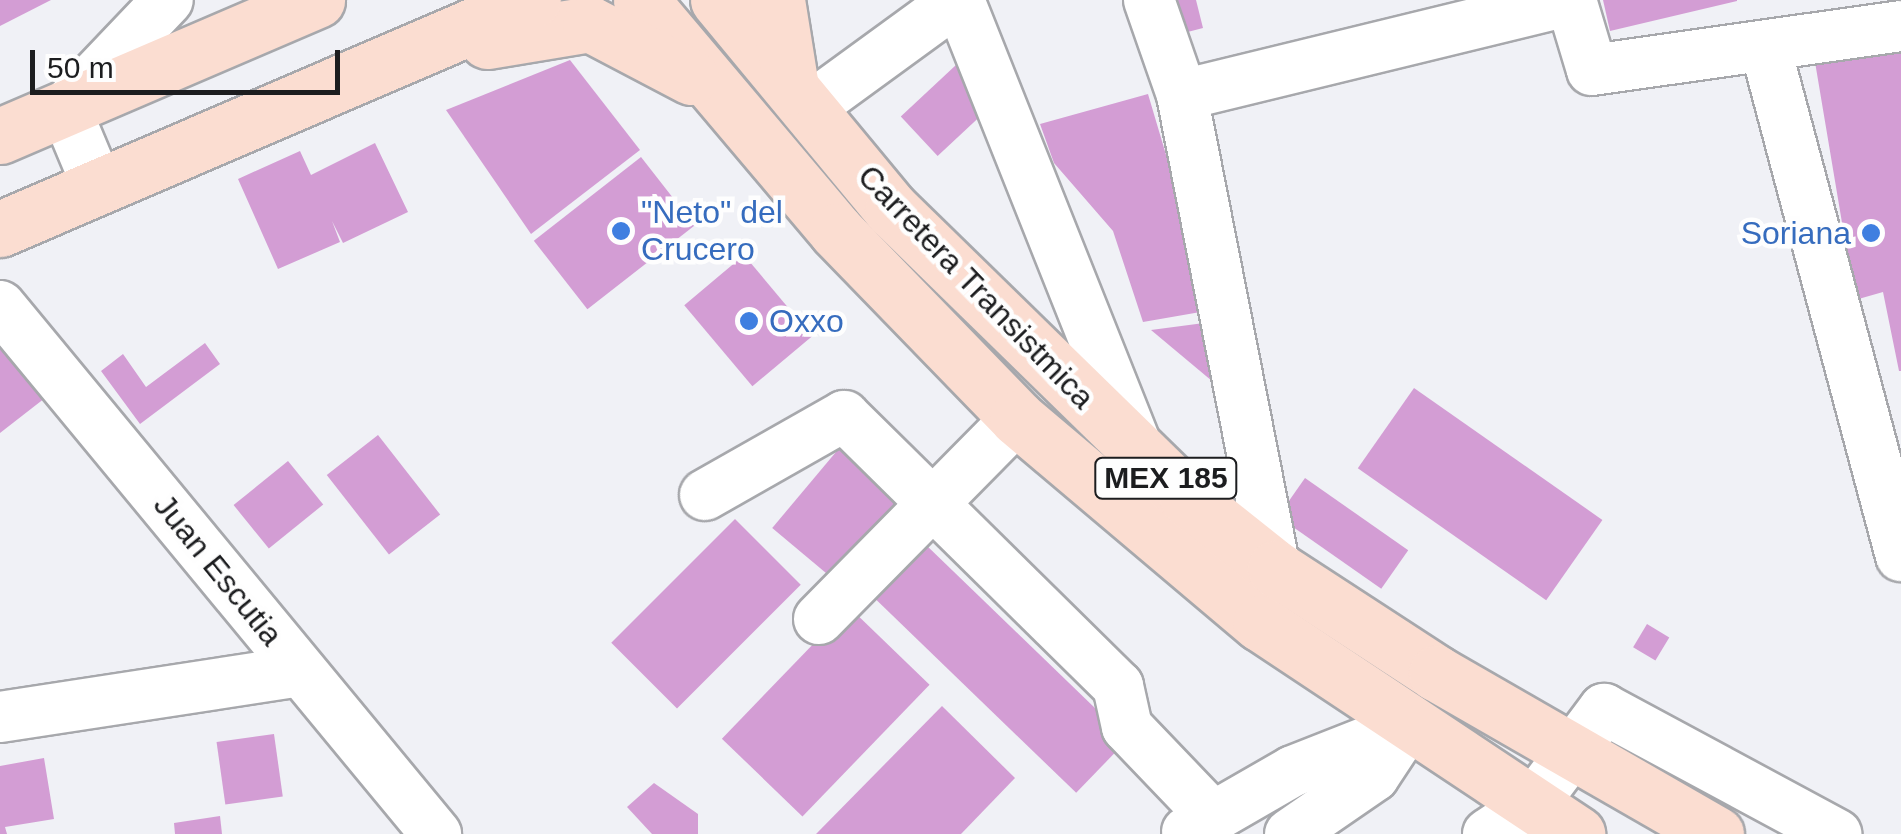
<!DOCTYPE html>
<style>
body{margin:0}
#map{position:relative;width:1901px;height:834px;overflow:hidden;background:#f0f1f6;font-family:Arial,sans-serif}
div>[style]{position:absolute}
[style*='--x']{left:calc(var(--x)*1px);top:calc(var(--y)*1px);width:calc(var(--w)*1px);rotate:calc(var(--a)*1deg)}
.building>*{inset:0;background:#d39dd4;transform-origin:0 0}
.roads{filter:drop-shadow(2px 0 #a7a8ac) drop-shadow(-2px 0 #a7a8ac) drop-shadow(0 2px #a7a8ac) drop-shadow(0 -2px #a7a8ac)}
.minor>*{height:50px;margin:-25px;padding:0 25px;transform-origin:25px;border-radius:25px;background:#fff}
.major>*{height:55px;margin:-27.5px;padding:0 27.5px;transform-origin:27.5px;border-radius:27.5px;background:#fbddd1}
.dots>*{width:28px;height:28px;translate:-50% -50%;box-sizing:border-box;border:5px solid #fefefe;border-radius:50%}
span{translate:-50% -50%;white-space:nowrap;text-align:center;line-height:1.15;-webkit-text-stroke:9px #fefefe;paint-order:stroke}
.shield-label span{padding:2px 8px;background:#fefefe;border:2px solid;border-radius:8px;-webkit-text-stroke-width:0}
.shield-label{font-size:30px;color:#1c1d1f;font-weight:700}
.shop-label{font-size:32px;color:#366cbe}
.left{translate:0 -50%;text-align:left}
.right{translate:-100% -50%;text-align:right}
.street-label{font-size:32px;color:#1c1d1f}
.scale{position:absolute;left:30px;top:50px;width:310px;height:45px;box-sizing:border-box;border:5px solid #1c1d1f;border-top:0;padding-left:12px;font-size:30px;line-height:35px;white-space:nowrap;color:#1c1d1f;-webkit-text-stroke:8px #fefefe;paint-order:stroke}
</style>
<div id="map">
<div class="building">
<div style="clip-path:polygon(0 0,51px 0,0 26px)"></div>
<div style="clip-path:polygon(1167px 0,1196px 0,1203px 28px,1176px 35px)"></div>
<div style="clip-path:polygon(1603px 0,1737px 0,1737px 1px,1610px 31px)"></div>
<div style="clip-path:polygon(1901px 46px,1901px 371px,1899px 371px,1883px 292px,1855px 300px,1815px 62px)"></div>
<div style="left:971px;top:51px;width:54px;height:96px;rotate:47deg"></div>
<div style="clip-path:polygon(570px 60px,640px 150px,531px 234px,446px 110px)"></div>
<div style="clip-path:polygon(1148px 94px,1212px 310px,1143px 322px,1113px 231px,1054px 163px,1040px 124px)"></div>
<div style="clip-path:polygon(375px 143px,408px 212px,343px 243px,332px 221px,340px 242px,278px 269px,238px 179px,300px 151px,311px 175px)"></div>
<div style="left:641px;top:157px;width:87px;height:136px;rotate:52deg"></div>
<div style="left:744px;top:255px;width:106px;height:78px;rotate:50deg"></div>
<div style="clip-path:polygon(1204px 323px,1212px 381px,1151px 330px)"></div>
<div style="clip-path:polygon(0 340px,45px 398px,0 433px)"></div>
<div style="clip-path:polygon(205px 343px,220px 364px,140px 424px,101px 371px,123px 354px,146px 387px)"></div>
<div style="left:1414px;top:388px;width:230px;height:98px;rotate:35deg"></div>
<div style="left:378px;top:435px;width:101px;height:65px;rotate:52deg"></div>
<div style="left:841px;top:446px;width:85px;height:107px;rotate:40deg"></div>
<div style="left:288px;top:461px;width:56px;height:70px;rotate:51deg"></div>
<div style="left:1305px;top:478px;width:126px;height:47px;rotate:35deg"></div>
<div style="left:735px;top:519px;width:93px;height:175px;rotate:45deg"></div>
<div style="left:924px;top:543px;width:283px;height:74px;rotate:44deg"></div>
<div style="left:849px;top:607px;width:112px;height:183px;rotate:44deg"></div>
<div style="left:1647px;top:624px;width:26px;height:27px;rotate:31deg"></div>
<div style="clip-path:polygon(942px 706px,1015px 778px,961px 834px,816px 834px)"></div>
<div style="left:274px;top:734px;width:63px;height:58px;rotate:82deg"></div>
<div style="clip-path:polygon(44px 758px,54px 819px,5px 827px,7px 834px,0 834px,0 766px)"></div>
<div style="clip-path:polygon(654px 783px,698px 814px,698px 834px,652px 834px,627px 807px)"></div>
<div style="clip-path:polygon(220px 816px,222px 834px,175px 834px,174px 823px)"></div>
</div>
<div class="roads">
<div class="minor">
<div style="--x:959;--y:0;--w:482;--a:68.3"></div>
<div style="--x:1149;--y:0;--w:101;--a:70.8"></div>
<div style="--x:1182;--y:95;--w:400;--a:-13.7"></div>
<div style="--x:1571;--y:0;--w:73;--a:73.3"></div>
<div style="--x:1592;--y:70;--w:312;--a:-8.1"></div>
<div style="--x:1765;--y:46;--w:528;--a:75.07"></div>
<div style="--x:1182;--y:95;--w:482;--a:78.9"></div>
<div style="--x:809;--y:108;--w:183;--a:-36.1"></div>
<div style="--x:98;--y:187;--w:86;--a:-112.7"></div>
<div style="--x:65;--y:108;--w:149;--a:-46.4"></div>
<div style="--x:0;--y:306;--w:685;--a:50.45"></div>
<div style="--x:705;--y:495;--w:160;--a:-29.6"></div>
<div style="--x:844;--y:416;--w:385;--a:44.6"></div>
<div style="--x:1118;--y:686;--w:42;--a:77.6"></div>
<div style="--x:1127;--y:727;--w:126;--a:46.3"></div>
<div style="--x:819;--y:619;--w:282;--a:-45.4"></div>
<div style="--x:0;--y:717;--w:304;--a:-8.7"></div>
<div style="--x:1187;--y:832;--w:122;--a:-29.9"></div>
<div style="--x:1293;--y:771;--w:123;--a:-21.5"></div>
<div style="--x:1290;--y:834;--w:102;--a:-34.6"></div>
<div style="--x:1374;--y:776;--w:60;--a:-56.6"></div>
<div style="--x:1488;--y:834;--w:54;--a:-33.7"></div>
<div style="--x:1533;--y:804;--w:119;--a:-53.2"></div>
<div style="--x:1604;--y:709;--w:264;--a:28.3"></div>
</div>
<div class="major">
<div style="--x:641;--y:0;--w:302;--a:49.8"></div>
<div style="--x:836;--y:231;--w:260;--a:45.9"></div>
<div style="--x:1017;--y:418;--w:318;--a:40.2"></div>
<div style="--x:1260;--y:623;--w:381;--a:33.6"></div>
<div style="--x:718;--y:0;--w:273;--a:50.4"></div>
<div style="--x:892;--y:210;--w:412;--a:44.3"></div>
<div style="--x:1187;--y:498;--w:112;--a:38.5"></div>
<div style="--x:1275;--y:568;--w:192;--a:33.1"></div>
<div style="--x:1436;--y:673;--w:323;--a:29.9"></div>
<div style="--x:777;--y:0;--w:88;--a:80.9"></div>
<div style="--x:487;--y:41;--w:104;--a:-9.4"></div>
<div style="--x:590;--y:24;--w:114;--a:27.7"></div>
<div style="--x:0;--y:136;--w:345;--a:-23.2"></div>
<div style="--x:0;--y:229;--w:580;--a:-23.25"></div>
</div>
</div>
<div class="dots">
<div style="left:621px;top:231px;background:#3f7fe0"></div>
<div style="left:1871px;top:233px;background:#3f7fe0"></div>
<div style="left:749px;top:321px;background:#3f7fe0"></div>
</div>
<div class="shield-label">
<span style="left:1166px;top:478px">MEX 185</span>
</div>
<div class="shop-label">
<span class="left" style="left:641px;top:231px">"Neto" del<br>Crucero</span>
<span class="right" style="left:1851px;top:233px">Soriana</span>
<span class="left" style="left:769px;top:321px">Oxxo</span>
</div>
<div class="street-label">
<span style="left:976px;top:287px;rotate:46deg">Carretera Transistmica</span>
<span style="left:218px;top:570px;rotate:51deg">Juan Escutia</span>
</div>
<div class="scale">50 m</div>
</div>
